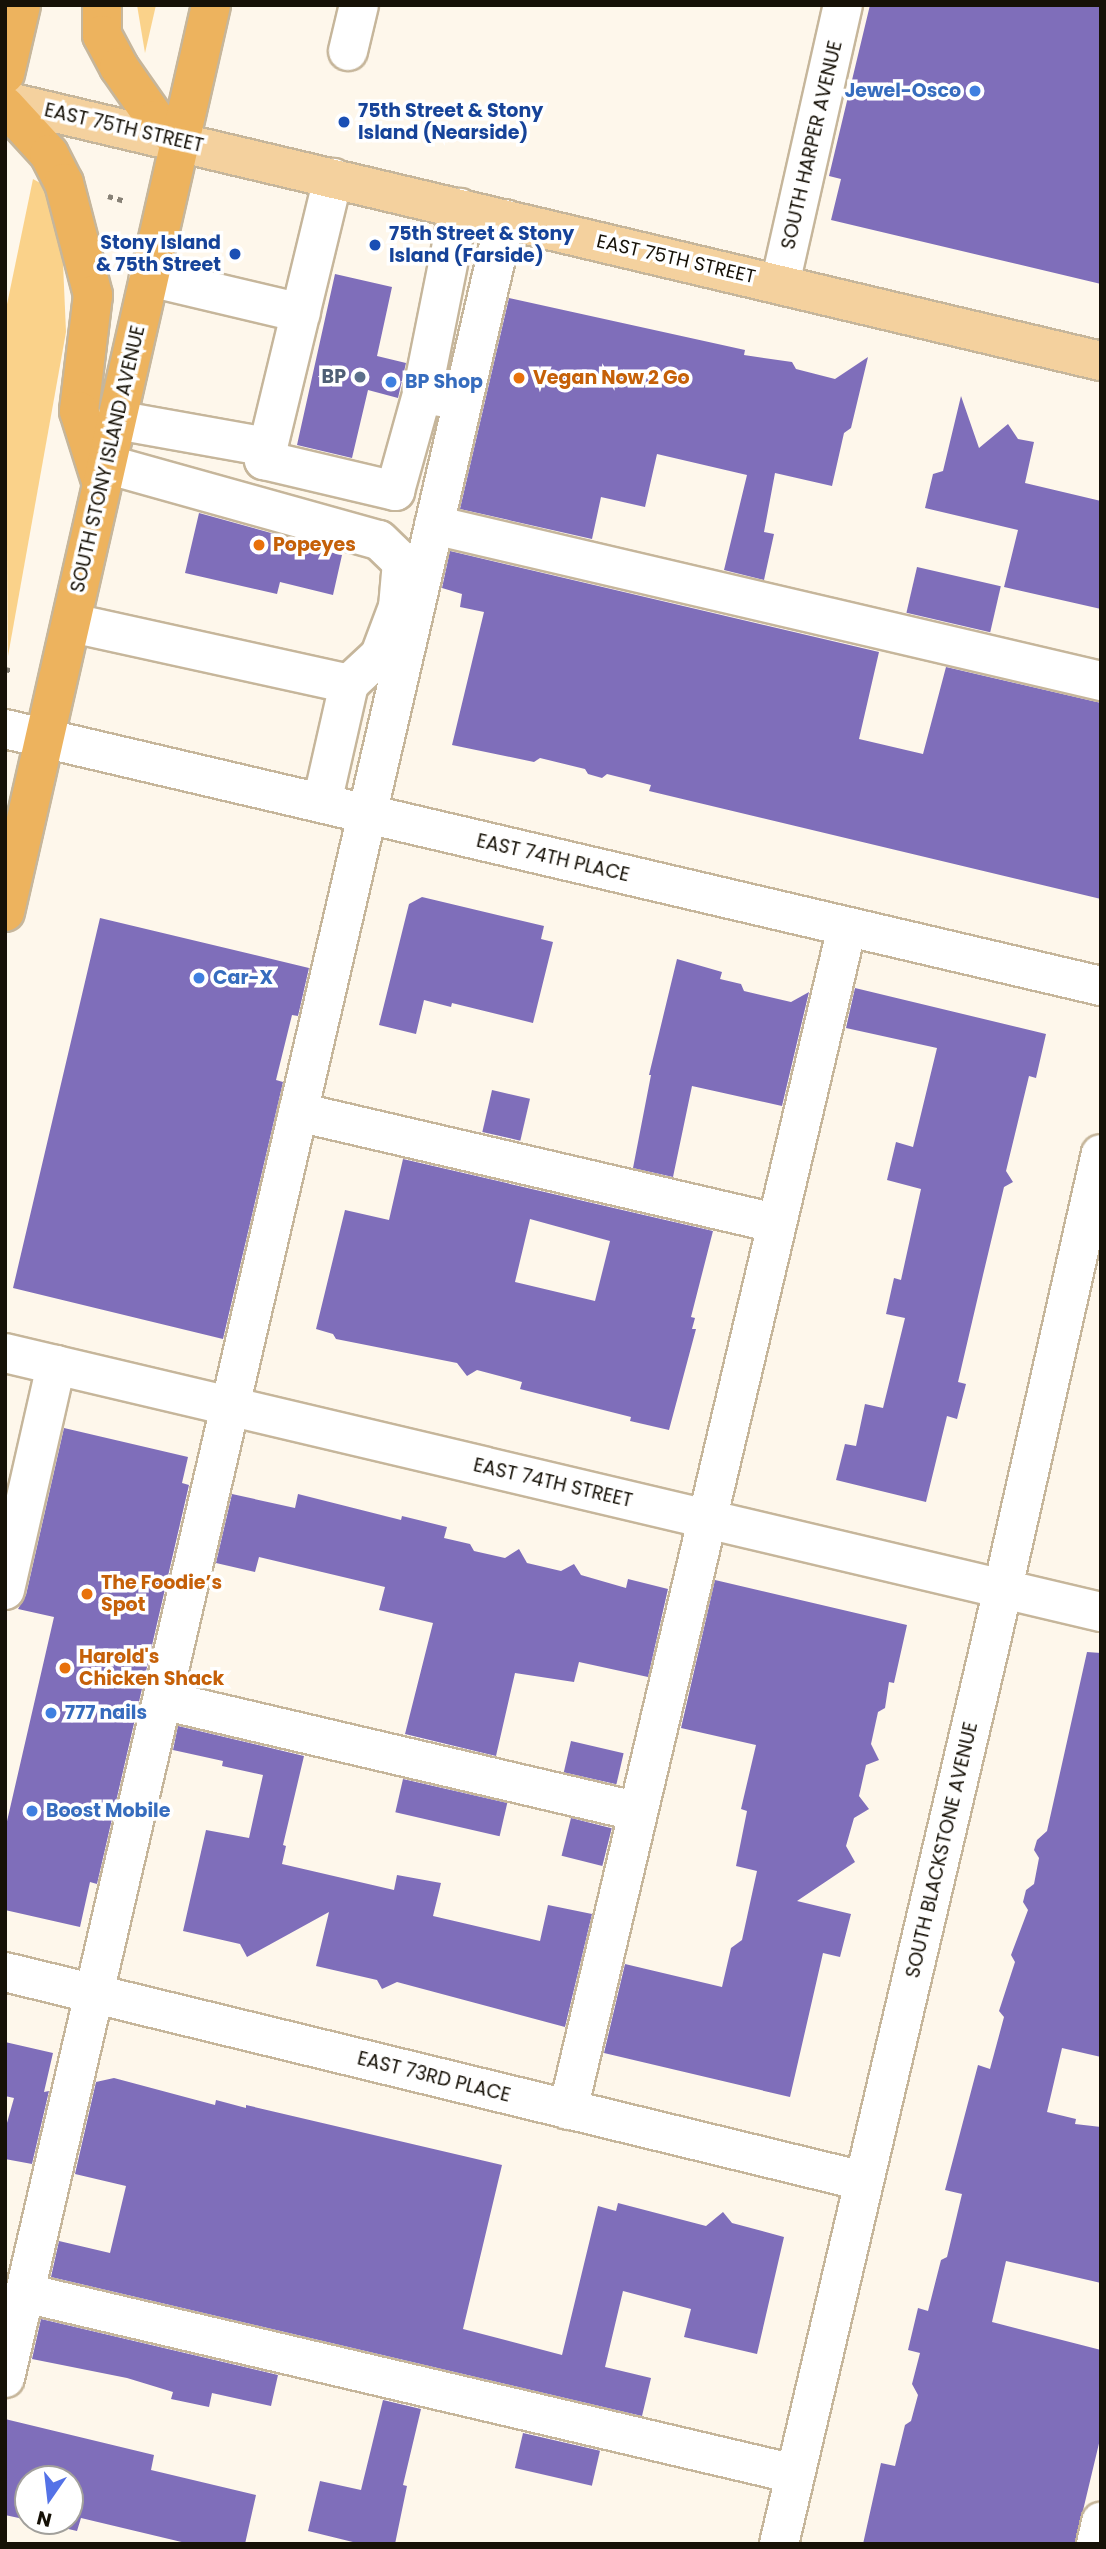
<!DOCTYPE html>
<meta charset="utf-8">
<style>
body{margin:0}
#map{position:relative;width:1106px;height:2549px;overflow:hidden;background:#fef7eb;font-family:Poppins,sans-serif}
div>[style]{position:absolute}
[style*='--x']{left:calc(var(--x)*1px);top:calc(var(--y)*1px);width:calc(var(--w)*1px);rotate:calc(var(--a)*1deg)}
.green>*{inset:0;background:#fad28a}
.building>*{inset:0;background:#7f6eba;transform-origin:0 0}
.path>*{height:4.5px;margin-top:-2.25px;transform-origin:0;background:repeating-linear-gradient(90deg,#878176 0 5px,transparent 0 10px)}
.roads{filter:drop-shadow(2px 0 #c6b69b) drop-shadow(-2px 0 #c6b69b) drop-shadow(0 2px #c6b69b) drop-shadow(0 -2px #c6b69b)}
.minor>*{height:38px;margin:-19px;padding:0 19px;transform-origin:19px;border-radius:19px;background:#fff}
.major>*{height:38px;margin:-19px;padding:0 19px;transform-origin:19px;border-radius:19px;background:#f4d19e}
.highway>*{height:38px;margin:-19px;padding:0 19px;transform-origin:19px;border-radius:19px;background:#edb35e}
.dots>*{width:19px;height:19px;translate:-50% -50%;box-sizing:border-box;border:4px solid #fff;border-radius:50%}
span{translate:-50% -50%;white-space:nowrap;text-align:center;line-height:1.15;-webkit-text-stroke:7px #fff;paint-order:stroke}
.shop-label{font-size:19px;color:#366cbe;font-weight:700}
.right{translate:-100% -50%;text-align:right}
.left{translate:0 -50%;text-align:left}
.transit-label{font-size:19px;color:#164399;font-weight:700}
.street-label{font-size:19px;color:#161107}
.service-label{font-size:19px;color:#4e5e75;font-weight:700}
.food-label{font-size:19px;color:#c56008;font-weight:700}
.frame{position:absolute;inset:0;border:7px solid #161107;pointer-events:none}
.north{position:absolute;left:14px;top:2465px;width:70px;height:70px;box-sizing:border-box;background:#fff;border:2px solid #a2a09c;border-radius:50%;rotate:194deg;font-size:19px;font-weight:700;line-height:28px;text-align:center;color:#161107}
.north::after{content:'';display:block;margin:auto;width:24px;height:32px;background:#5472e7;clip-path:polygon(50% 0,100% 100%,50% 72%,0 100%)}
</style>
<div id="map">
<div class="green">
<div style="clip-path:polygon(137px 5px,156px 5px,145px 53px)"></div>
<div style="clip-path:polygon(33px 179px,60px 194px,66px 332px,8px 656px,5px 314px)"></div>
</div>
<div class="building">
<div style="clip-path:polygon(870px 5px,1101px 5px,1101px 284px,831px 220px,841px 179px,829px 176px)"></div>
<div style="clip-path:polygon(335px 274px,392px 287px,377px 356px,406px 363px,398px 398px,368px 390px,352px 458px,297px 445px)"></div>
<div style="clip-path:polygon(509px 298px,745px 350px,744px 355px,792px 362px,796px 369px,835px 379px,868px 357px,851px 428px,844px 433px,832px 486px,775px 473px,764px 532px,774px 534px,764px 580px,724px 570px,747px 475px,657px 454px,645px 507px,601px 497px,592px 539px,460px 509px)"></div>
<div style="clip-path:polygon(961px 396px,979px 448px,1008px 424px,1018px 439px,1034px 442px,1025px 483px,1101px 501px,1101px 609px,1004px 587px,1018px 530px,925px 508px,933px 474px,943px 471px)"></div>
<div style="clip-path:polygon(199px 513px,325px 548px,325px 551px,342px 555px,333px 595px,280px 582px,277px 594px,185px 573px)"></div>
<div style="clip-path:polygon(450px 551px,879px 652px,859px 739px,923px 754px,946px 667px,1101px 703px,1101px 899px,649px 791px,651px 785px,607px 774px,602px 778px,588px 774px,585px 769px,540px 758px,534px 762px,452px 745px,484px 612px,460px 607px,462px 594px,442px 588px)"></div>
<div style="left:917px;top:567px;width:86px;height:47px;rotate:13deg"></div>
<div style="clip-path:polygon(422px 897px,544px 926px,541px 939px,553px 942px,533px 1023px,452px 1003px,451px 1007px,424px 1000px,416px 1034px,379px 1025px,409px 904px)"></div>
<div style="clip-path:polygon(100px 918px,309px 968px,298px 1016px,292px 1015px,276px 1080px,283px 1082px,223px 1339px,13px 1288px)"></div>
<div style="clip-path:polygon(677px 959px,722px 972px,720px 979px,741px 984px,744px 991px,791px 1002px,809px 992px,782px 1106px,692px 1086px,673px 1177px,633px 1168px,651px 1075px,649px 1075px)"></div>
<div style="clip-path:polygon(855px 988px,1046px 1034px,1036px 1078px,1029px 1076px,1006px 1171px,1013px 1182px,1004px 1187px,983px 1275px,958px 1382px,966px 1384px,957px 1419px,947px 1416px,926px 1502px,836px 1480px,845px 1444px,856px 1446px,865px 1404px,883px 1408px,905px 1318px,886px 1314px,894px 1278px,901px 1280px,921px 1189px,887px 1180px,896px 1142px,913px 1147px,937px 1048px,846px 1028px)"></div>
<div style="left:492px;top:1090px;width:39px;height:43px;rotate:13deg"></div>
<div style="clip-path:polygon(evenodd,403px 1159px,713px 1231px,691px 1317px,695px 1318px,692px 1329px,696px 1329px,669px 1430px,630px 1421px,631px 1417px,520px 1389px,522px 1382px,477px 1370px,467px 1376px,457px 1363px,336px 1339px,333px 1334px,316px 1329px,345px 1210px,389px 1220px,403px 1159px,530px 1219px,610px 1241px,595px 1301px,515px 1282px,530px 1219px)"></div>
<div style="clip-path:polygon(64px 1428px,188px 1457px,182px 1483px,189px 1485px,97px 1884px,90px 1882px,80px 1927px,5px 1910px,5px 1830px,54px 1617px,18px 1609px,26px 1595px)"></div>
<div style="clip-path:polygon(232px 1494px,295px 1508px,298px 1494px,401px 1520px,402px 1516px,447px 1527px,444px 1538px,470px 1544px,474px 1551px,505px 1558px,519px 1549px,527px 1563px,561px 1571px,574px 1564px,581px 1575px,626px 1588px,628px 1579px,668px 1589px,648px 1677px,579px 1662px,574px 1682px,515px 1673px,496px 1756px,405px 1734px,433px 1623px,379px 1610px,385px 1587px,259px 1557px,255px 1572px,216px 1563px)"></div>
<div style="clip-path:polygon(715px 1580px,907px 1625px,894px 1683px,889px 1682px,885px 1708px,878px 1712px,871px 1744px,879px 1760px,866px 1765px,859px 1796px,869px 1809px,854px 1818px,846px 1846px,855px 1862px,797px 1901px,851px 1914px,840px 1957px,823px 1953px,790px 2097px,604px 2053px,625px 1964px,722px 1987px,731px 1948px,742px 1940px,757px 1871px,736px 1866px,747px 1811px,741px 1809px,756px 1745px,681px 1728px)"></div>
<div style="clip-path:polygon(1087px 1652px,1101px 1653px,1101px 2057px,1062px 2048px,1047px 2112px,1076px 2119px,1075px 2124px,1101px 2127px,1101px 2283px,1006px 2261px,992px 2322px,1101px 2350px,1101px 2435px,1075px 2544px,863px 2544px,881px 2463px,895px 2466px,905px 2425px,911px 2421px,918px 2395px,912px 2384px,920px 2353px,908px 2350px,918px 2308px,928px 2311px,941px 2260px,947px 2257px,962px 2194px,945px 2190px,978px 2065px,990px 2069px,1004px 2017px,999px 2011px,1015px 1962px,1011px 1955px,1028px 1910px,1023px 1902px,1026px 1890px,1034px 1884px,1039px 1858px,1034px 1850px,1037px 1840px,1047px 1831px)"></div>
<div style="clip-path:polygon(178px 1726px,304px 1756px,283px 1845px,286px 1846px,282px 1864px,394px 1890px,397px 1875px,441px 1883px,433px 1916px,540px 1941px,548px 1905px,592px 1914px,565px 2027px,397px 1982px,382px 1989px,377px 1980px,316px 1966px,329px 1912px,247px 1957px,240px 1944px,183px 1931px,206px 1830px,249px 1838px,263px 1775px,222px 1766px,223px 1761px,173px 1750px)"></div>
<div style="left:571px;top:1741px;width:54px;height:32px;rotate:13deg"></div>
<div style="left:403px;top:1779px;width:107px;height:34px;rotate:13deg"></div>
<div style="left:571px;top:1818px;width:42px;height:39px;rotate:14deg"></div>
<div style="clip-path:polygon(5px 2042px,53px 2053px,44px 2092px,49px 2091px,32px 2164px,5px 2159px,5px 2130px,14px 2098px,5px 2096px)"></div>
<div style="clip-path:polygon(114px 2078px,215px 2105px,216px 2100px,246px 2108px,246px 2105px,502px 2165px,463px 2329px,562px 2355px,598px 2206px,616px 2211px,618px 2203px,706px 2226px,723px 2212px,732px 2223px,784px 2237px,757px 2354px,684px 2337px,691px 2309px,623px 2291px,605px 2367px,651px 2378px,642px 2416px,51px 2277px,59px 2241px,110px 2253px,126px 2186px,75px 2174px,96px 2082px)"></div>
<div style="clip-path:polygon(41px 2319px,278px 2375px,271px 2406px,212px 2393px,209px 2407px,171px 2399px,173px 2392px,127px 2378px,32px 2359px)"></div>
<div style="clip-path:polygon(383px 2400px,421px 2409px,403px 2485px,407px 2486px,395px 2544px,361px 2544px,308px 2531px,320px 2481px,361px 2490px)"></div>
<div style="clip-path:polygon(5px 2419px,154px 2455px,151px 2470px,256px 2495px,245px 2544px,190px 2544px,81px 2518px,77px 2531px,33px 2521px,70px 2521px,70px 2479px,28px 2479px,28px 2520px,5px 2515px)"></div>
<div style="left:523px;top:2433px;width:79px;height:36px;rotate:13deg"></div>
</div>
<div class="path">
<div style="--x:108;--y:196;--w:19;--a:16"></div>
<div style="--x:5;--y:669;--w:9;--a:13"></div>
</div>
<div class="roads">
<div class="minor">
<div style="--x:348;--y:51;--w:47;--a:-76.6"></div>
<div style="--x:149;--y:277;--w:156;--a:13.3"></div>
<div style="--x:780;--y:284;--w:286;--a:-77.3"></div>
<div style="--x:447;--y:398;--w:25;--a:-171"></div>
<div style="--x:422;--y:394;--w:190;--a:-78.7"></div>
<div style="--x:116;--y:420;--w:154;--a:10.1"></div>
<div style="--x:268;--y:447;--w:277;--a:-76.4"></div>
<div style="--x:268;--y:447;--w:14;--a:107"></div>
<div style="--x:264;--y:460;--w:135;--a:13.3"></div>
<div style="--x:395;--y:491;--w:101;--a:-74.4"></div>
<div style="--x:106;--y:464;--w:283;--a:15.6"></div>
<div style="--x:379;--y:540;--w:32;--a:44"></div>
<div style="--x:402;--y:562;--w:45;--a:95.1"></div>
<div style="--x:398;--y:607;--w:51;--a:110.6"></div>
<div style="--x:380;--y:655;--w:42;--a:136.9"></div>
<div style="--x:434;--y:525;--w:685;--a:13.16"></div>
<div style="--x:72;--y:623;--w:284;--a:12.4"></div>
<div style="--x:349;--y:684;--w:122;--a:102.8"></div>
<div style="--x:5;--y:729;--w:1126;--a:13.2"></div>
<div style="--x:298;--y:1112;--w:490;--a:13.1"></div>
<div style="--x:5;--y:1353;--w:1126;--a:13.3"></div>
<div style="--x:5;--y:1590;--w:231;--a:-77.2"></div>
<div style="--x:162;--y:1700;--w:487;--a:13.2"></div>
<div style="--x:5;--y:1972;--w:883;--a:13.69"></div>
<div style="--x:568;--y:2110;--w:1215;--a:-76.73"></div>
<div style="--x:25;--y:2293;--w:791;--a:13.23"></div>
<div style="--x:5;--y:2378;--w:2216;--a:-76.96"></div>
<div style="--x:779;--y:2544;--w:928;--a:-76.79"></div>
<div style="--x:991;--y:1641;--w:499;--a:-77.3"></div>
<div style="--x:1096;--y:2544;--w:23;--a:-77"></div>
</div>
<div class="major">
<div style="--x:5;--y:101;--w:1126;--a:13.35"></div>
</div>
<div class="highway">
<div style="--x:102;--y:5;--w:30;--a:90"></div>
<div style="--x:102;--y:35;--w:36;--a:62"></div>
<div style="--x:119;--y:67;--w:65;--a:55.1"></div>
<div style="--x:156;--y:120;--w:32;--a:41"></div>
<div style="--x:5;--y:74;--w:71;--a:-76.9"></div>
<div style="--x:5;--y:106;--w:65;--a:47.5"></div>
<div style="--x:49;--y:154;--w:33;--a:63"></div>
<div style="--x:64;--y:183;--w:116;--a:75.5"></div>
<div style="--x:93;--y:295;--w:117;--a:96.9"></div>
<div style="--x:79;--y:411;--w:73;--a:72.6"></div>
<div style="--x:5;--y:912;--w:930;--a:-77.2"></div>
</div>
</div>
<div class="dots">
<div style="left:975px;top:91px;background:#3f7fe0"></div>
<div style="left:344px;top:122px;background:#1a4fb4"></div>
<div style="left:375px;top:245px;background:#1a4fb4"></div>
<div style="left:235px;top:254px;background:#1a4fb4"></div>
<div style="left:360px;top:377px;background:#5c6f8a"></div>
<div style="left:519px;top:378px;background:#e8710a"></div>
<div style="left:391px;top:382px;background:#3f7fe0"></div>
<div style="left:259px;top:545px;background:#e8710a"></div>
<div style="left:199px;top:978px;background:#3f7fe0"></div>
<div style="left:87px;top:1594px;background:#e8710a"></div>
<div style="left:65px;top:1668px;background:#e8710a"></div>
<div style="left:51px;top:1713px;background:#3f7fe0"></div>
<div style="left:32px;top:1811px;background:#3f7fe0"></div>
</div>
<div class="shop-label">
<span class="right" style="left:961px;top:91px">Jewel-Osco</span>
<span class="left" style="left:405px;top:382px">BP Shop</span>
<span class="left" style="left:213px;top:978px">Car-X</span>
<span class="left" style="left:65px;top:1713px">777 nails</span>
<span class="left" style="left:46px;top:1811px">Boost Mobile</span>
</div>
<div class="transit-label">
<span class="left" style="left:358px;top:122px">75th Street &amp; Stony<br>Island (Nearside)</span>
<span class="left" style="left:389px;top:245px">75th Street &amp; Stony<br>Island (Farside)</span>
<span class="right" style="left:221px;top:254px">Stony Island<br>&amp; 75th Street</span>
</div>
<div class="street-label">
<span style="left:124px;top:128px;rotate:13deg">EAST 75TH STREET</span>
<span style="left:812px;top:145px;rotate:-77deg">SOUTH HARPER AVENUE</span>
<span style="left:676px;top:259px;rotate:13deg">EAST 75TH STREET</span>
<span style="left:108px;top:459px;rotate:-77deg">SOUTH STONY ISLAND AVENUE</span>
<span style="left:553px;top:858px;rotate:13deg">EAST 74TH PLACE</span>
<span style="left:553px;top:1483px;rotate:13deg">EAST 74TH STREET</span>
<span style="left:942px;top:1850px;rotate:-77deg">SOUTH BLACKSTONE AVENUE</span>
<span style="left:434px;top:2077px;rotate:14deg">EAST 73RD PLACE</span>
</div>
<div class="service-label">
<span class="right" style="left:346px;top:377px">BP</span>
</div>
<div class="food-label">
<span class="left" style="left:533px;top:378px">Vegan Now 2 Go</span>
<span class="left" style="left:273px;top:545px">Popeyes</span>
<span class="left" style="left:101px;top:1594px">The Foodie’s<br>Spot</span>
<span class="left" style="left:79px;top:1668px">Harold's<br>Chicken Shack</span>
</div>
<div class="frame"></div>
<div class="north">N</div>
</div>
